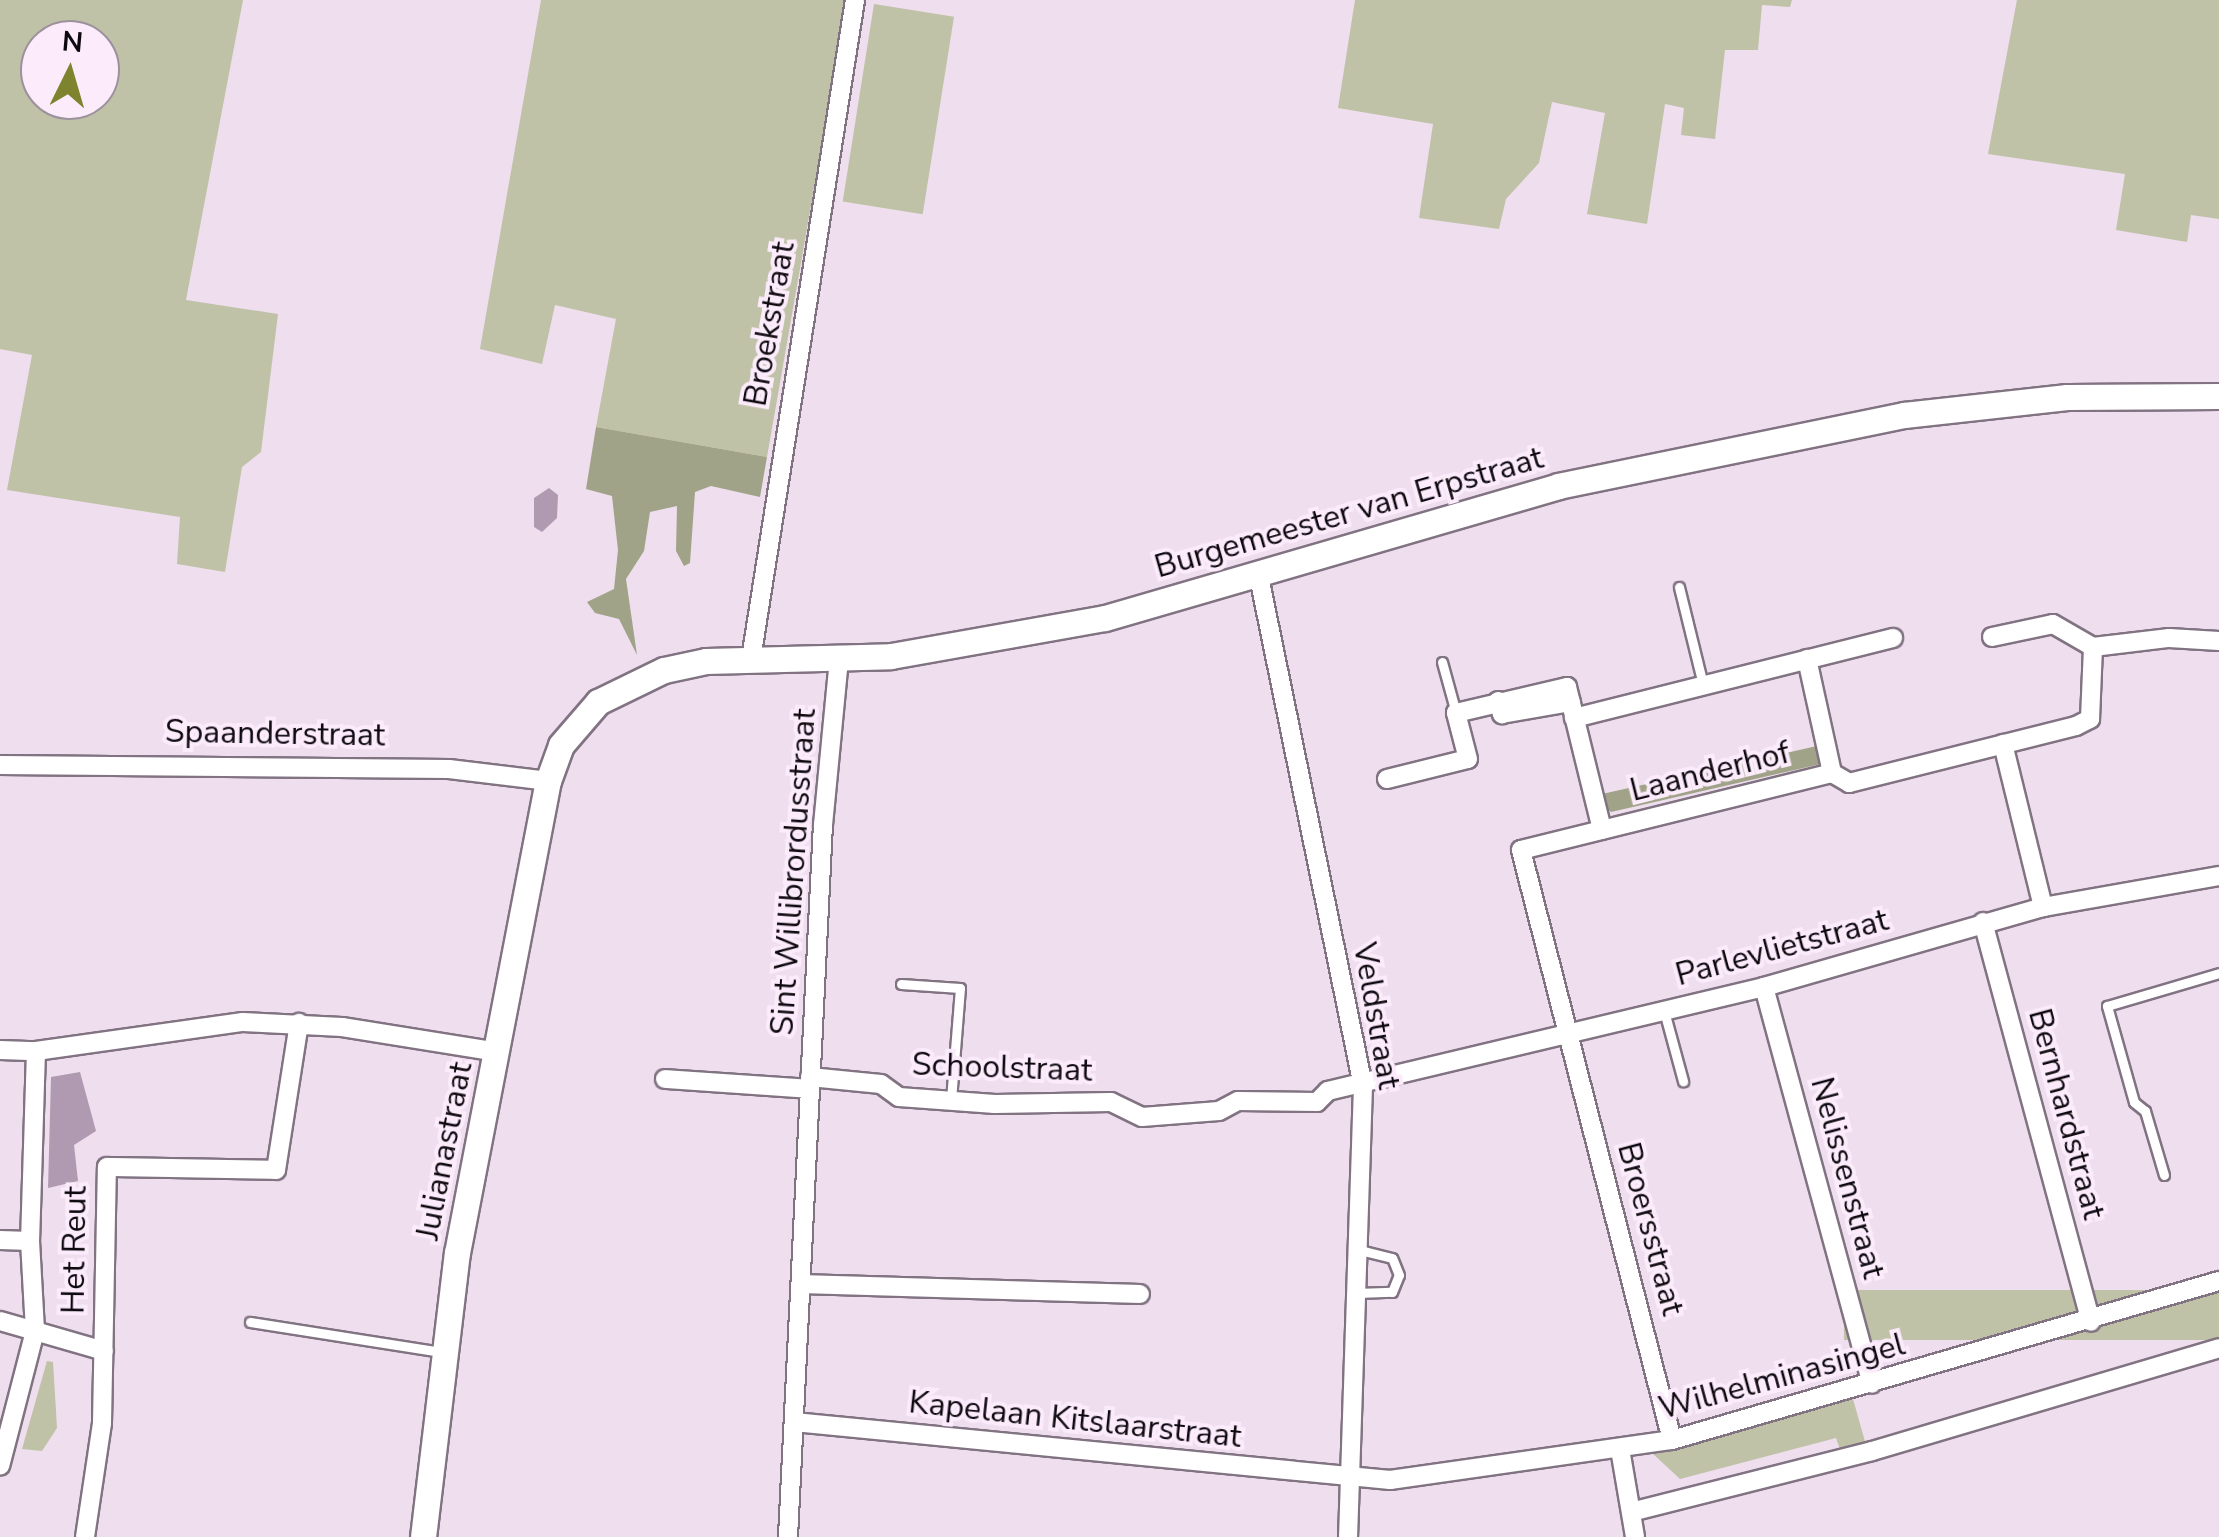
<!DOCTYPE html>
<style>
body{margin:0}
#map{position:relative;width:2219px;height:1537px;overflow:hidden;background:#eedeee;font-family:"Nunito Sans",sans-serif}
div>[style]{position:absolute}
[style*='--x']{left:calc(var(--x)*1px);top:calc(var(--y)*1px);width:calc(var(--w)*1px);rotate:calc(var(--a)*1deg)}
.green>*{inset:0;background:#bfc2a6;transform-origin:0 0}
.forest>*{inset:0;background:#a0a387}
.water>*{inset:0;background:#b09ab1}
.roads{filter:drop-shadow(2px 0 #817382) drop-shadow(-2px 0 #817382) drop-shadow(0 2px #817382) drop-shadow(0 -2px #817382)}
.lane>*{height:9px;margin:-4.5px;padding:0 4.5px;transform-origin:4.5px;border-radius:4.5px;background:#fff}
.street>*{height:18px;margin:-9px;padding:0 9px;transform-origin:9px;border-radius:9px;background:#fff}
.secondary>*{height:25px;margin:-12.5px;padding:0 12.5px;transform-origin:12.5px;border-radius:12.5px;background:#fff}
span{translate:-50% -50%;white-space:nowrap;text-align:center;line-height:1.15;-webkit-text-stroke:8px #fbebfb;paint-order:stroke}
.street-label{font-size:32px;color:#0e090f}
.north{position:absolute;left:20px;top:20px;width:100px;height:100px;box-sizing:border-box;background:#fbebfb;border:2px solid #9c919d;border-radius:50%;rotate:5deg;font-size:28px;font-weight:700;line-height:40px;text-align:center;color:#0e090f}
.north::after{content:'';display:block;margin:auto;width:35px;height:45px;background:#7e832e;clip-path:polygon(50% 0,100% 100%,50% 72%,0 100%)}
</style>
<div id="map">
<div class="green">
<div style="clip-path:polygon(evenodd,0 0,243px 0,186px 300px,278px 314px,261px 452px,242px 467px,225px 572px,177px 564px,180px 517px,7px 490px,32px 355px,0 349px,0 0,40px 40px,100px 40px,100px 100px,40px 100px,40px 40px)"></div>
<div style="clip-path:polygon(541px 0,847px 0,767px 457px,596px 427px,616px 319px,555px 305px,542px 364px,480px 349px)"></div>
<div style="clip-path:polygon(1355px 0,1792px 0,1790px 7px,1762px 5px,1758px 50px,1725px 50px,1715px 139px,1681px 135px,1684px 108px,1665px 104px,1647px 224px,1587px 214px,1605px 113px,1552px 102px,1539px 163px,1506px 199px,1499px 229px,1419px 218px,1433px 124px,1338px 108px)"></div>
<div style="clip-path:polygon(2017px 0,2219px 0,2219px 219px,2191px 215px,2187px 242px,2116px 230px,2125px 174px,1988px 154px)"></div>
<div style="left:874px;top:4px;width:81px;height:200px;rotate:9deg"></div>
<div style="left:2219px;top:1290px;width:50px;height:375px;rotate:90deg"></div>
<div style="clip-path:polygon(47px 1361px,53px 1362px,57px 1428px,42px 1451px,22px 1449px)"></div>
<div style="clip-path:polygon(1853px 1399px,1866px 1445px,1841px 1452px,1836px 1438px,1680px 1479px,1652px 1453px)"></div>
</div>
<div class="forest">
<div style="clip-path:polygon(596px 427px,767px 457px,760px 497px,711px 486px,695px 492px,690px 563px,684px 566px,676px 551px,677px 506px,650px 512px,644px 551px,626px 579px,637px 655px,619px 619px,595px 613px,587px 602px,614px 589px,618px 550px,612px 496px,586px 489px)"></div>
<div style="clip-path:polygon(1817px 746px,1821px 764px,1611px 812px,1605px 808px,1602px 794px)"></div>
</div>
<div class="water">
<div style="clip-path:polygon(549px 488px,558px 495px,557px 518px,542px 532px,534px 527px,534px 498px)"></div>
<div style="clip-path:polygon(80px 1072px,96px 1131px,74px 1145px,78px 1181px,48px 1188px,51px 1077px)"></div>
</div>
<div class="roads">
<div class="lane">
<div style="--x:1679;--y:587;--w:101;--a:76.2"></div>
<div style="--x:1442;--y:662;--w:53;--a:74.6"></div>
<div style="--x:901;--y:984;--w:59;--a:3.9"></div>
<div style="--x:960;--y:988;--w:112;--a:94.6"></div>
<div style="--x:1664;--y:1011;--w:73;--a:74.8"></div>
<div style="--x:2164;--y:1175;--w:67;--a:-106.5"></div>
<div style="--x:2145;--y:1111;--w:14;--a:-141"></div>
<div style="--x:2134;--y:1102;--w:100;--a:-105.7"></div>
<div style="--x:2107;--y:1006;--w:117;--a:-16.4"></div>
<div style="--x:1356;--y:1293;--w:36;--a:-2"></div>
<div style="--x:1392;--y:1292;--w:18;--a:-68"></div>
<div style="--x:1399;--y:1275;--w:18;--a:-112"></div>
<div style="--x:1392;--y:1258;--w:36;--a:-166"></div>
<div style="--x:250;--y:1322;--w:194;--a:8.9"></div>
</div>
<div class="street">
<div style="--x:1258;--y:572;--w:525;--a:78.45"></div>
<div style="--x:1363;--y:1086;--w:451;--a:91.9"></div>
<div style="--x:1992;--y:637;--w:62;--a:-12"></div>
<div style="--x:2053;--y:624;--w:46;--a:29.9"></div>
<div style="--x:751;--y:659;--w:667;--a:-81.03"></div>
<div style="--x:1807;--y:659;--w:117;--a:77.6"></div>
<div style="--x:1498;--y:701;--w:14;--a:73"></div>
<div style="--x:1502;--y:714;--w:70;--a:-9.9"></div>
<div style="--x:1574;--y:718;--w:329;--a:-14.1"></div>
<div style="--x:2003;--y:744;--w:168;--a:76.2"></div>
<div style="--x:0;--y:765;--w:449;--a:0.5"></div>
<div style="--x:449;--y:769;--w:100;--a:6.9"></div>
<div style="--x:1387;--y:779;--w:83;--a:-13.9"></div>
<div style="--x:1468;--y:759;--w:48;--a:-104.6"></div>
<div style="--x:1456;--y:713;--w:114;--a:-13.2"></div>
<div style="--x:1567;--y:687;--w:147;--a:76.2"></div>
<div style="--x:1983;--y:922;--w:414;--a:74.9"></div>
<div style="--x:1764;--y:987;--w:411;--a:74.8"></div>
<div style="--x:0;--y:1050;--w:36;--a:2"></div>
<div style="--x:36;--y:1051;--w:190;--a:91.8"></div>
<div style="--x:30;--y:1241;--w:90;--a:86.8"></div>
<div style="--x:35;--y:1331;--w:139;--a:104.5"></div>
<div style="--x:36;--y:1051;--w:209;--a:-8"></div>
<div style="--x:243;--y:1022;--w:99;--a:2.9"></div>
<div style="--x:342;--y:1027;--w:158;--a:9.1"></div>
<div style="--x:810;--y:1077;--w:71;--a:5.6"></div>
<div style="--x:881;--y:1084;--w:22;--a:36"></div>
<div style="--x:899;--y:1097;--w:96;--a:4.2"></div>
<div style="--x:995;--y:1104;--w:116;--a:-1"></div>
<div style="--x:1111;--y:1102;--w:34;--a:26"></div>
<div style="--x:1142;--y:1117;--w:77;--a:-4.5"></div>
<div style="--x:1219;--y:1111;--w:21;--a:-28"></div>
<div style="--x:1238;--y:1101;--w:79;--a:0.7"></div>
<div style="--x:1317;--y:1102;--w:16;--a:-45"></div>
<div style="--x:1328;--y:1091;--w:448;--a:-13.4"></div>
<div style="--x:1764;--y:987;--w:290;--a:-16"></div>
<div style="--x:2043;--y:907;--w:179;--a:-10"></div>
<div style="--x:665;--y:1079;--w:145;--a:3.9"></div>
<div style="--x:0;--y:1240;--w:30;--a:2"></div>
<div style="--x:801;--y:1284;--w:339;--a:1.7"></div>
<div style="--x:0;--y:1321;--w:108;--a:16.1"></div>
<div style="--x:794;--y:1422;--w:599;--a:5.56"></div>
<div style="--x:1390;--y:1480;--w:285;--a:-8.1"></div>
<div style="--x:1672;--y:1440;--w:570;--a:-16.21"></div>
<div style="--x:1672;--y:1440;--w:609;--a:-104.36"></div>
<div style="--x:1521;--y:850;--w:320;--a:-13.9"></div>
<div style="--x:1832;--y:773;--w:20;--a:30"></div>
<div style="--x:1849;--y:783;--w:234;--a:-14.1"></div>
<div style="--x:2076;--y:726;--w:16;--a:-27"></div>
<div style="--x:2090;--y:719;--w:72;--a:-87.6"></div>
<div style="--x:2093;--y:647;--w:77;--a:-6.8"></div>
<div style="--x:2169;--y:638;--w:50;--a:3.4"></div>
<div style="--x:1620;--y:1449;--w:89;--a:80.3"></div>
<div style="--x:1631;--y:1512;--w:249;--a:-14.2"></div>
<div style="--x:1872;--y:1451;--w:362;--a:-16.5"></div>
<div style="--x:85;--y:1537;--w:115;--a:-81.5"></div>
<div style="--x:102;--y:1423;--w:256;--a:-88.9"></div>
<div style="--x:107;--y:1167;--w:169;--a:1"></div>
<div style="--x:276;--y:1170;--w:149;--a:-81.1"></div>
<div style="--x:788;--y:1537;--w:713;--a:-87.19"></div>
<div style="--x:823;--y:825;--w:167;--a:-84.5"></div>
</div>
<div class="secondary">
<div style="--x:423;--y:1537;--w:286;--a:-83.2"></div>
<div style="--x:457;--y:1253;--w:481;--a:-79.1"></div>
<div style="--x:548;--y:781;--w:38;--a:-70"></div>
<div style="--x:561;--y:745;--w:57;--a:-49.3"></div>
<div style="--x:598;--y:702;--w:73;--a:-25.9"></div>
<div style="--x:664;--y:670;--w:43;--a:-12.1"></div>
<div style="--x:706;--y:661;--w:185;--a:-1.5"></div>
<div style="--x:891;--y:656;--w:217;--a:-10.1"></div>
<div style="--x:1105;--y:618;--w:472;--a:-16.2"></div>
<div style="--x:1558;--y:486;--w:353;--a:-11.6"></div>
<div style="--x:1904;--y:415;--w:164;--a:-6.3"></div>
<div style="--x:2067;--y:397;--w:152;--a:-0.4"></div>
</div>
</div>
<div class="street-label">
<span style="left:770px;top:324px;rotate:-80deg">Broekstraat</span>
<span style="left:1349px;top:513px;rotate:-16deg">Burgemeester van Erpstraat</span>
<span style="left:275px;top:734px;rotate:1deg">Spaanderstraat</span>
<span style="left:1710px;top:772px;rotate:-14deg">Laanderhof</span>
<span style="left:794px;top:872px;rotate:-86deg">Sint Willibrordusstraat</span>
<span style="left:1782px;top:948px;rotate:-15deg">Parlevlietstraat</span>
<span style="left:1376px;top:1016px;rotate:80deg">Veldstraat</span>
<span style="left:1002px;top:1068px;rotate:2deg">Schoolstraat</span>
<span style="left:2066px;top:1114px;rotate:75deg">Bernhardstraat</span>
<span style="left:445px;top:1151px;rotate:-79deg">Julianastraat</span>
<span style="left:1847px;top:1178px;rotate:75deg">Nelissenstraat</span>
<span style="left:1650px;top:1229px;rotate:75deg">Broersstraat</span>
<span style="left:75px;top:1250px;rotate:-89deg">Het Reut</span>
<span style="left:1782px;top:1377px;rotate:-15deg">Wilhelminasingel</span>
<span style="left:1075px;top:1420px;rotate:6deg">Kapelaan Kitslaarstraat</span>
</div>
<div class="north">N</div>
</div>
